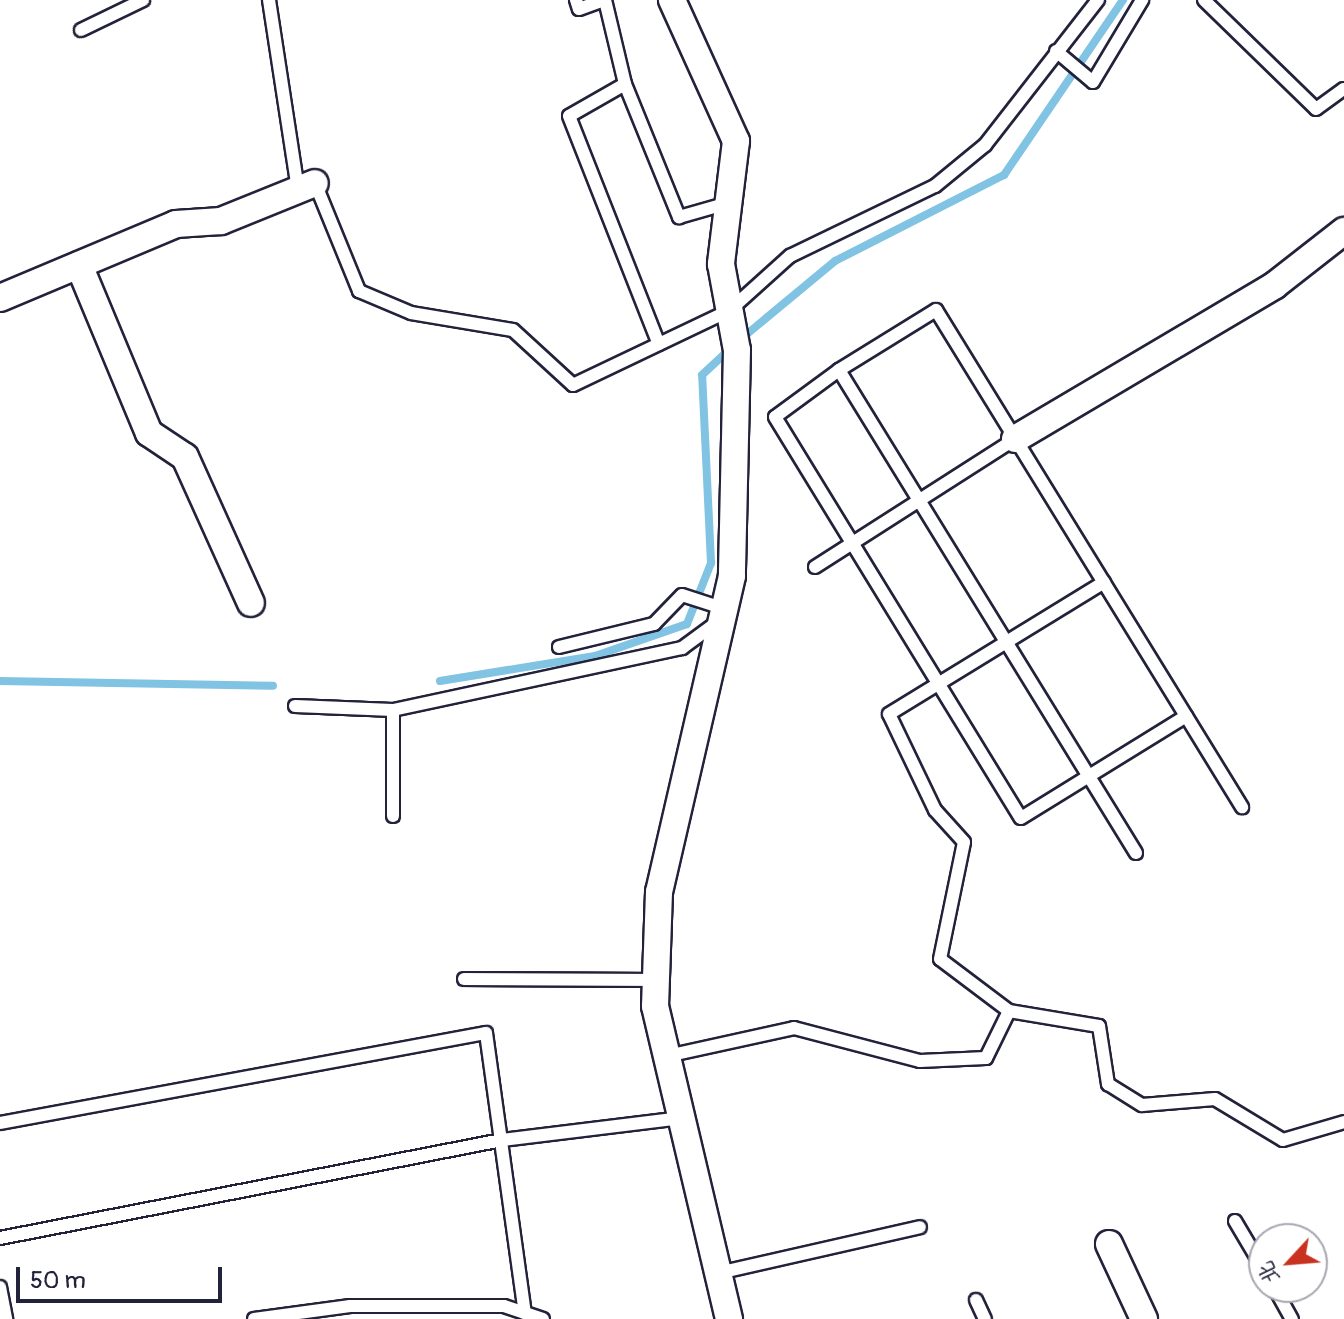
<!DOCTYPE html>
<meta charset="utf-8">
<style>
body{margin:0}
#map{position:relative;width:1344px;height:1319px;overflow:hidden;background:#fff;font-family:Pangolin,"LXGW WenKai TC",sans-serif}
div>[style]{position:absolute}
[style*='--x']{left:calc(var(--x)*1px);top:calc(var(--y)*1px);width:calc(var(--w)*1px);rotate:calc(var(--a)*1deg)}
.stream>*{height:8px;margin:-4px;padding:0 4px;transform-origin:4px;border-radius:4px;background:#81c3e2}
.roads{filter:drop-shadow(2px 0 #22223b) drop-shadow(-2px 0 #22223b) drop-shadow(0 2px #22223b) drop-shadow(0 -2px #22223b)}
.service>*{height:12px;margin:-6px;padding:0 6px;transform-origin:6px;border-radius:6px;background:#fff}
.minor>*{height:26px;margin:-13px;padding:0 13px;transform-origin:13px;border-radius:13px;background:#fff}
span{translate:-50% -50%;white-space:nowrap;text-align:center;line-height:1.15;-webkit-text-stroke:6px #fff;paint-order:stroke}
.north{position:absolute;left:1248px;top:1223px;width:80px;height:80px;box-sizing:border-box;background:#fff;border:2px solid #a7a7b1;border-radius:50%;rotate:244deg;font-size:22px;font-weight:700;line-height:32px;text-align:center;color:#22223b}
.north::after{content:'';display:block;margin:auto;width:28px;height:36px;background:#c8321e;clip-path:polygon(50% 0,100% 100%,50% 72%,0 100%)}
.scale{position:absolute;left:16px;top:1267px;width:206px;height:36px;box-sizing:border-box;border:4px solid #22223b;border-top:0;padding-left:10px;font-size:24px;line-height:28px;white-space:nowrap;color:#22223b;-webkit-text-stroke:6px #fff;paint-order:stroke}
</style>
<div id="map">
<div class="stream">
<div style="--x:741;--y:339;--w:122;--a:-39.7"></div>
<div style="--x:835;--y:261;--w:190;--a:-27"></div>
<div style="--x:1004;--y:175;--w:212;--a:-55.8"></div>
<div style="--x:0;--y:681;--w:273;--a:1"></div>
<div style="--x:440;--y:681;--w:157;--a:-9.2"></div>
<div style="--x:595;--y:656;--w:97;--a:-19.2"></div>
<div style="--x:687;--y:624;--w:66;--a:-68.5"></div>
<div style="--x:711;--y:563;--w:188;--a:-92.7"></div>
<div style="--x:702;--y:375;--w:40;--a:-43"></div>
</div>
<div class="roads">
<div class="service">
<div style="--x:269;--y:0;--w:192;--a:81.3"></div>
<div style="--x:576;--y:0;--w:9;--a:72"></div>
<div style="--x:579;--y:9;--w:27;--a:-20"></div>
<div style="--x:605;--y:0;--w:86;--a:76.6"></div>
<div style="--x:625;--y:84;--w:144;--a:67.9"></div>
<div style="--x:679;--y:217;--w:51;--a:-15.9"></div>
<div style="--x:1204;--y:0;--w:156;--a:44.2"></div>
<div style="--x:1316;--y:109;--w:34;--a:-36"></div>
<div style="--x:81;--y:30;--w:69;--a:-25.8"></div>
<div style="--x:1056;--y:51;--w:48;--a:40"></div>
<div style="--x:1093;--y:82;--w:96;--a:-59.1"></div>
<div style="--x:625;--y:84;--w:64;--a:150.3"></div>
<div style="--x:569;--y:116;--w:245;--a:68.5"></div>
<div style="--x:315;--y:183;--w:117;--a:67.8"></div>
<div style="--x:359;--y:291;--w:56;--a:22.9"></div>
<div style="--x:411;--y:313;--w:103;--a:9.5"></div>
<div style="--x:513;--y:330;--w:81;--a:42.5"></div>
<div style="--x:573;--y:385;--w:174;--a:-25.5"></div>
<div style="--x:730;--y:310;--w:81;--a:-42"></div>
<div style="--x:790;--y:256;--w:161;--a:-25.8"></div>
<div style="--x:935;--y:186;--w:65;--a:-39.4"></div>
<div style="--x:985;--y:145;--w:184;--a:-52.1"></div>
<div style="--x:839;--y:370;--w:79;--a:143.7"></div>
<div style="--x:775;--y:417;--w:470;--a:58.5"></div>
<div style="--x:1021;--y:818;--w:194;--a:-31.7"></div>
<div style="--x:815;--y:567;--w:237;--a:-32.6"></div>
<div style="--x:559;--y:647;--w:98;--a:-13.6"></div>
<div style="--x:654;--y:624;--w:40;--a:-46"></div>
<div style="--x:682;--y:595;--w:45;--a:18"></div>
<div style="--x:295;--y:706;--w:98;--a:2.3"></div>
<div style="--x:393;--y:710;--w:296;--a:-12.1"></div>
<div style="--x:682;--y:648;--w:42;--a:-36.3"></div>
<div style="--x:393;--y:816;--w:106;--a:-90"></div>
<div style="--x:1136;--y:853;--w:567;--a:-121.59"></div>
<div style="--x:839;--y:370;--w:114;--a:-31.7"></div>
<div style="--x:936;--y:310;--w:584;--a:58.38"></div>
<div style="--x:464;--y:979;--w:192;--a:0.3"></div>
<div style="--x:1009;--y:1011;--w:91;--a:9.5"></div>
<div style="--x:1099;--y:1026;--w:59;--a:81.2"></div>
<div style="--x:1108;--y:1084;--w:40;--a:32"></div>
<div style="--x:1142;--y:1105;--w:73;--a:-4.7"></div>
<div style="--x:1215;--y:1099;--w:79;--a:31.1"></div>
<div style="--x:1283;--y:1140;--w:64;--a:-16.4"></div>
<div style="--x:667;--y:1056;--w:130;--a:-12.4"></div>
<div style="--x:794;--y:1028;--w:130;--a:14.7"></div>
<div style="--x:920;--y:1061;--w:66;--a:-2.6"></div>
<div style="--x:986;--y:1058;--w:52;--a:-63.9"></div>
<div style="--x:1009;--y:1011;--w:86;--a:-143"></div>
<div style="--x:940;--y:959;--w:119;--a:-78.4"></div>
<div style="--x:964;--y:842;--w:43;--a:-132.2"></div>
<div style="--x:935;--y:810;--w:106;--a:-115.6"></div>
<div style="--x:889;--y:714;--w:252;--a:-31.5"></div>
<div style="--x:0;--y:1123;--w:494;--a:-10.5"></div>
<div style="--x:486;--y:1033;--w:283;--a:82.1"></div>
<div style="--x:1235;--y:1221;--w:57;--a:59.4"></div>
<div style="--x:0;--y:1238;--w:511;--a:-11.05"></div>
<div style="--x:502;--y:1140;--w:181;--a:-7"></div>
<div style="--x:718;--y:1273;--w:207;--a:-12.8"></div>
<div style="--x:0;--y:1287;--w:33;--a:79"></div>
<div style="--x:1274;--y:1287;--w:37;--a:61"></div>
<div style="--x:976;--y:1300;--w:21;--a:65"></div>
<div style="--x:254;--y:1319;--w:97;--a:-7.7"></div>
<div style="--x:350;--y:1306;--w:154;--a:0"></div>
<div style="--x:504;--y:1306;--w:41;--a:18.4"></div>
</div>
<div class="minor">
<div style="--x:672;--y:0;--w:155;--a:65.6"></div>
<div style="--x:736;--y:141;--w:124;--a:97"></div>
<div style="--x:721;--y:264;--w:87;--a:79.5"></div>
<div style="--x:737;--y:350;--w:226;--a:91.3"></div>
<div style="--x:732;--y:576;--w:324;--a:103"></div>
<div style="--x:659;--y:892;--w:114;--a:92"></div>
<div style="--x:655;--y:1006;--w:322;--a:76.7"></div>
<div style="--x:79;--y:265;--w:182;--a:67.4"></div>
<div style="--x:149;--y:433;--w:43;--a:33.7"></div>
<div style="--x:185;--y:457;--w:160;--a:65.7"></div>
<div style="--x:0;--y:298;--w:191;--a:-22.8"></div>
<div style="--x:176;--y:224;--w:45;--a:-3.8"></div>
<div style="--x:221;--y:221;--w:101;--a:-22"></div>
<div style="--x:1015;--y:439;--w:302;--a:-30.6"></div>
<div style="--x:1275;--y:285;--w:88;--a:-38"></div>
<div style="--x:1109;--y:1244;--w:83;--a:65"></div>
</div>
</div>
<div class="north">北</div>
<div class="scale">50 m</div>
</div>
